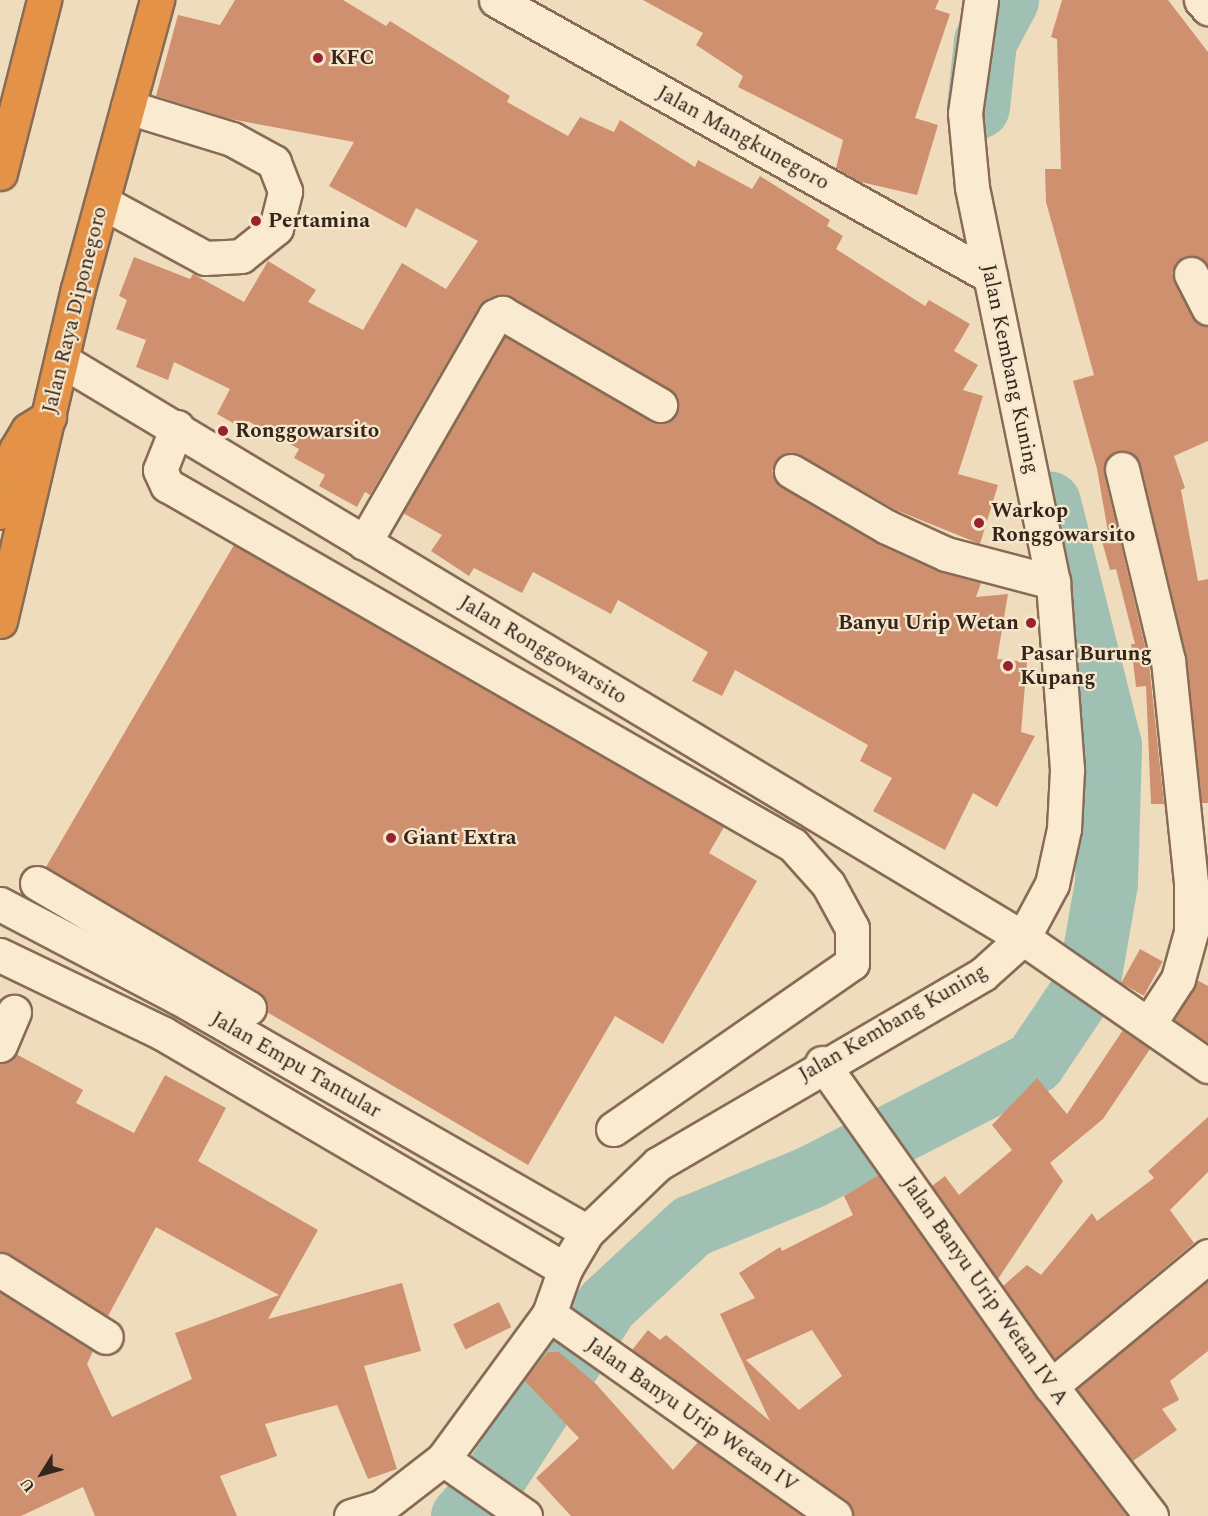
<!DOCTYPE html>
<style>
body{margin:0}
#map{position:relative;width:1208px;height:1516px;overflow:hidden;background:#efdcbc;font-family:Spectral,serif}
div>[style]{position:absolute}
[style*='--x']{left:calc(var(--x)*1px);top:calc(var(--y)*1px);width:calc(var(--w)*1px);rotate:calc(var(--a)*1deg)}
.river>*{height:63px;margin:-31.5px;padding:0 31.5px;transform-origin:31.5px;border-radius:31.5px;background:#a0c0b4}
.building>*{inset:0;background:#cf9070;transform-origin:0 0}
.roads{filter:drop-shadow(2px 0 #876b55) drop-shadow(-2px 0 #876b55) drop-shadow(0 2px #876b55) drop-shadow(0 -2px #876b55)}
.minor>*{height:33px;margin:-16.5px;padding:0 16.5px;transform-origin:16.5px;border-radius:16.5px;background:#faeacf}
.highway>*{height:33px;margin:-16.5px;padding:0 16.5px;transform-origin:16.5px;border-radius:16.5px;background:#e39248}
.dots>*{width:16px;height:16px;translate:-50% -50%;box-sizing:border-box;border:3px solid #f6e6cc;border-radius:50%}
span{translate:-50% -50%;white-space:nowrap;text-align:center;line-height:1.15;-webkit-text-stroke:4.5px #f6e6cc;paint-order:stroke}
.poi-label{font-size:21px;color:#35251b;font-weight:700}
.left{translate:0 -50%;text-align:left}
.right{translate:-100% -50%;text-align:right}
.street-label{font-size:21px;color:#35251b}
.north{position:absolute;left:12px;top:1444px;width:60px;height:60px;-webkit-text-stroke:4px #f6e6cc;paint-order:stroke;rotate:233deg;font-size:16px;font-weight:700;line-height:24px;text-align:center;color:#35251b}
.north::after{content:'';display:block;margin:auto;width:21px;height:27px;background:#35251b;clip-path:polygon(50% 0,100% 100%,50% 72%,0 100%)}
</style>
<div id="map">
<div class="river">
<div style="--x:978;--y:107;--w:66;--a:-83.9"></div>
<div style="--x:985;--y:41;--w:47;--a:-61.8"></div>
<div style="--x:462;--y:1516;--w:39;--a:-48"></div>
<div style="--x:488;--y:1487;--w:218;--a:-57"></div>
<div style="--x:607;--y:1304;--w:115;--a:-42.9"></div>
<div style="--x:691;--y:1226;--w:129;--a:-22.4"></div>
<div style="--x:810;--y:1177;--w:252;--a:-27.2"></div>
<div style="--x:1034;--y:1062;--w:99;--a:-56.1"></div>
<div style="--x:1089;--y:980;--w:98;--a:-80.1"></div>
<div style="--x:1106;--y:883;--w:138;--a:-88.3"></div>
<div style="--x:1110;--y:745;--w:250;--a:-104.1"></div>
</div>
<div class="building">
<div style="clip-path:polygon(235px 0,343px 0,386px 26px,390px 21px,510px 96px,507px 102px,568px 136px,580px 117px,614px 132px,620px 120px,695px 167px,698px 160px,752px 189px,760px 176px,830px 220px,827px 226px,843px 236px,836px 249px,925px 306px,929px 300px,970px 324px,954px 351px,978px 365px,963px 390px,983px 396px,958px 474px,998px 485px,980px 544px,896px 510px,800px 455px,781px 455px,772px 471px,782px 487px,878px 543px,938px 571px,981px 583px,976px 597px,1008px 594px,997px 659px,1027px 662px,1021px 732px,1035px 736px,997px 807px,973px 793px,945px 850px,873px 811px,892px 778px,860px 761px,868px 745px,735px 670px,722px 696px,692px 681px,708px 652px,618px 600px,611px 614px,533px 572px,522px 593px,474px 568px,469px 576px,431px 551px,442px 535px,403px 513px,505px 336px,651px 421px,669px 422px,676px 414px,676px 396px,669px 389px,511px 297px,495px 296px,479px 307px,370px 495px,365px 492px,357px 507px,319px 486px,325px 475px,294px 458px,299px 449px,248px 421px,244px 429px,217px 414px,230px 389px,174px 362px,168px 380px,136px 367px,146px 340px,116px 329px,127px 300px,119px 296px,134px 257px,190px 279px,193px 274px,244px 302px,268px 261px,316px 290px,308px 302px,363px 330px,402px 263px,446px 289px,478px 241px,416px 208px,406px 228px,329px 186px,354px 142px,230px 119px,156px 96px,178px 15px,220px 25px)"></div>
<div style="clip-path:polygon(643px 0,939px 0,935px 9px,950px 14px,915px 118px,938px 125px,917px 195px,861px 182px,836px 168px,843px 140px,738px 87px,743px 76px,696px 45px,703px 33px)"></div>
<div style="clip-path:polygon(1062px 0,1168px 0,1208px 52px,1208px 266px,1201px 258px,1183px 257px,1172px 273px,1192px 317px,1208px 327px,1208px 441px,1174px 456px,1185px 488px,1181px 490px,1198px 581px,1208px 579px,1208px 803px,1202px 803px,1186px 656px,1140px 465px,1128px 451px,1110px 455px,1104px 473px,1149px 663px,1164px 804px,1151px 804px,1146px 686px,1136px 687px,1131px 644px,1135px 644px,1116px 569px,1110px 570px,1100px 534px,1108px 532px,1097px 469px,1073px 381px,1094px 375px,1046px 202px,1045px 169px,1061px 169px,1057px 39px,1051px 37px)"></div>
<div style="clip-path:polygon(234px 545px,724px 827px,709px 853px,757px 881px,663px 1044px,615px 1016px,528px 1165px,267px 1012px,259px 992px,46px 867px)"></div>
<div style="left:1140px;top:949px;width:26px;height:39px;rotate:29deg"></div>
<div style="clip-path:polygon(1197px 980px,1208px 986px,1208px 1043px,1174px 1020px)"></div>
<div style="clip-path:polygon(1123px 1030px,1150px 1049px,1103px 1119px,1050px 1163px,1063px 1181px,998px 1279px,932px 1186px,945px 1176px,959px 1195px,1012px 1150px,992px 1125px,1037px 1078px,1067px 1114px)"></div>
<div style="clip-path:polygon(16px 1054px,83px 1090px,76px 1103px,134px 1133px,165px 1075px,226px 1108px,198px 1161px,318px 1230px,268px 1319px,402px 1283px,421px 1351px,364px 1366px,397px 1469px,368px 1479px,337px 1405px,265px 1424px,277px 1456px,220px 1476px,237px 1516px,95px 1516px,83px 1487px,21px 1516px,0 1516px,0 1292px,93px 1351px,87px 1364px,112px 1417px,192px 1379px,175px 1333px,279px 1295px,156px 1227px,108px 1316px,0 1251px,0 1063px)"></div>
<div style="clip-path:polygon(1208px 1117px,1208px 1172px,1170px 1210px,1194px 1243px,1055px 1359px,1003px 1286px,1027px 1265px,1041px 1275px,1092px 1213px,1097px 1221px,1154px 1178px,1148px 1171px)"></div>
<div style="clip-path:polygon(evenodd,879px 1175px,1036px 1397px,1127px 1516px,853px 1516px,846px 1501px,632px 1350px,648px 1330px,660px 1340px,666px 1335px,770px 1421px,720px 1314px,755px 1298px,739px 1273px,780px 1247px,782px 1251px,853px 1215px,844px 1196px,879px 1175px,812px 1330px,842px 1376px,799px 1410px,746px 1360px,812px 1330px)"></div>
<div style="clip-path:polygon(1208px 1280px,1208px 1351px,1170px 1381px,1179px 1400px,1162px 1409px,1177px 1430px,1133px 1461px,1077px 1389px)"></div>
<div style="left:499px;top:1302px;width:28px;height:51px;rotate:64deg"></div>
<div style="clip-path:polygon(548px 1352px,559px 1352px,596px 1384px,673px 1470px,698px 1442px,802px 1516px,571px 1516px,536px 1478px,579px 1438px,524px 1380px)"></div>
</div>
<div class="roads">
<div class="minor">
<div style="--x:496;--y:0;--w:566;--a:29.19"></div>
<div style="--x:1201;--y:0;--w:11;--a:49"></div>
<div style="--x:102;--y:202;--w:117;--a:28.5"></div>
<div style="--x:205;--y:258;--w:36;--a:-3"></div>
<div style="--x:241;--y:256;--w:45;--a:-38.7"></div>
<div style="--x:276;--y:228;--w:38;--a:-76"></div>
<div style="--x:285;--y:191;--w:31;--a:-111"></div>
<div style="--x:274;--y:162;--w:48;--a:-151.3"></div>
<div style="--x:232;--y:139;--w:109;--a:-162.9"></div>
<div style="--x:1191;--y:274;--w:38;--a:63"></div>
<div style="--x:63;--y:361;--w:1120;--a:31.01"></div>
<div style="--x:1023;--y:938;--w:225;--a:34.7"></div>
<div style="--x:177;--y:427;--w:46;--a:111.6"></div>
<div style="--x:160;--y:470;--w:17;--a:65"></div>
<div style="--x:167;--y:485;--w:722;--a:29.9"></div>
<div style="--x:793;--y:845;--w:52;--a:48.1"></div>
<div style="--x:828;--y:884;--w:50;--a:61.4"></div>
<div style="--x:852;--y:928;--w:35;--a:90"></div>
<div style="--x:852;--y:963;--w:291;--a:145.2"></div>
<div style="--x:1122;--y:469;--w:196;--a:76.5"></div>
<div style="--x:1168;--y:660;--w:225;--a:84.1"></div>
<div style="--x:1191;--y:884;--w:48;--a:90"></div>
<div style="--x:1191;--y:932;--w:49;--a:105.5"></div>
<div style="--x:1178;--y:979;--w:51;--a:123.1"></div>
<div style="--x:791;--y:471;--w:111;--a:30.3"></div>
<div style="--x:887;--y:527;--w:65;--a:24.6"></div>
<div style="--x:946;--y:554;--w:111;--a:14.7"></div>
<div style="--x:364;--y:543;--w:262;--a:-60"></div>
<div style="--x:495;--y:316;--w:8;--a:-23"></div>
<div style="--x:502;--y:313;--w:183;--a:30.2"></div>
<div style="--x:37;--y:883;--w:246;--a:30.5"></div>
<div style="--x:0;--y:904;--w:202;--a:27.7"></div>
<div style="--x:179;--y:998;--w:470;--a:29.8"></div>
<div style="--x:0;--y:955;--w:182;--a:25.7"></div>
<div style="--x:164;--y:1034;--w:465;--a:30.4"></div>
<div style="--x:0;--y:1045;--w:36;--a:-67"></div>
<div style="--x:822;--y:1063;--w:396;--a:54.7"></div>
<div style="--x:1051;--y:1386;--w:164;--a:52.4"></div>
<div style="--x:0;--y:1270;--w:125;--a:32.3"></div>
<div style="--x:549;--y:1314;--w:350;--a:35.2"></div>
<div style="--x:1051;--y:1386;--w:204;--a:-39.6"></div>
<div style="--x:443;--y:1459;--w:100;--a:34.8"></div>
<div style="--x:351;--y:1516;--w:31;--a:-17"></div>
<div style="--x:381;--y:1507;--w:78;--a:-37.7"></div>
<div style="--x:443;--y:1459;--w:180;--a:-53.8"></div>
<div style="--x:549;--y:1314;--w:48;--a:-70.4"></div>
<div style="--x:565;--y:1269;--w:43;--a:-59.3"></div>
<div style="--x:587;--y:1232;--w:98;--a:-43.8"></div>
<div style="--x:658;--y:1164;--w:376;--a:-30.3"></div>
<div style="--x:983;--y:974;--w:54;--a:-42"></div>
<div style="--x:1023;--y:938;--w:61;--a:-61.8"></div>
<div style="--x:1052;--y:884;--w:56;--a:-77.7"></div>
<div style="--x:1064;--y:829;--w:60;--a:-87.1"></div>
<div style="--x:1067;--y:769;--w:188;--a:-94.3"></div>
<div style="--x:1053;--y:582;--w:403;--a:-101.6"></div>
<div style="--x:972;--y:187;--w:74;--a:-95.4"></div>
<div style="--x:965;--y:113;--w:114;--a:-81.9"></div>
</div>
<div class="highway">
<div style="--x:0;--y:173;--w:179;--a:-75.7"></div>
<div style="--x:0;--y:512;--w:64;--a:-75.5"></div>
<div style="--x:16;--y:450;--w:23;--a:-59"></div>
<div style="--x:28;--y:430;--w:25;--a:-32"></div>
<div style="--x:0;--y:621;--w:341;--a:-76.8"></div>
<div style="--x:78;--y:289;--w:300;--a:-74.7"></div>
</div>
</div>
<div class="dots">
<div style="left:318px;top:58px;background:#98232e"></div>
<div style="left:256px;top:221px;background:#98232e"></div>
<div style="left:223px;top:431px;background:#98232e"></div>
<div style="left:979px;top:523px;background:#98232e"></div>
<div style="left:1031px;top:623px;background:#98232e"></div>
<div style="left:1008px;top:666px;background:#98232e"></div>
<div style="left:391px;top:838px;background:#98232e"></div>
</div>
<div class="poi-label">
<span class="left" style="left:330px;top:58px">KFC</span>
<span class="left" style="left:268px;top:221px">Pertamina</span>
<span class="left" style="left:235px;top:431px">Ronggowarsito</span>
<span class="left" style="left:991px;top:523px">Warkop<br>Ronggowarsito</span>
<span class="right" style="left:1019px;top:623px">Banyu Urip Wetan</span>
<span class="left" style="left:1020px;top:666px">Pasar Burung<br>Kupang</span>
<span class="left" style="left:403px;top:838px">Giant Extra</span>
</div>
<div class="street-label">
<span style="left:743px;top:138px;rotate:29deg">Jalan Mangkunegoro</span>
<span style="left:75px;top:310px;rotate:-76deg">Jalan Raya Diponegoro</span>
<span style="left:1010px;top:369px;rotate:78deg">Jalan Kembang Kuning</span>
<span style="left:543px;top:650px;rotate:31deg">Jalan Ronggowarsito</span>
<span style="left:893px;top:1023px;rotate:-30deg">Jalan Kembang Kuning</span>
<span style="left:296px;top:1065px;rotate:30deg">Jalan Empu Tantular</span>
<span style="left:985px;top:1291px;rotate:55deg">Jalan Banyu Urip Wetan IV A</span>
<span style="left:692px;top:1415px;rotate:35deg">Jalan Banyu Urip Wetan IV</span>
</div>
<div class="north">U</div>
</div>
